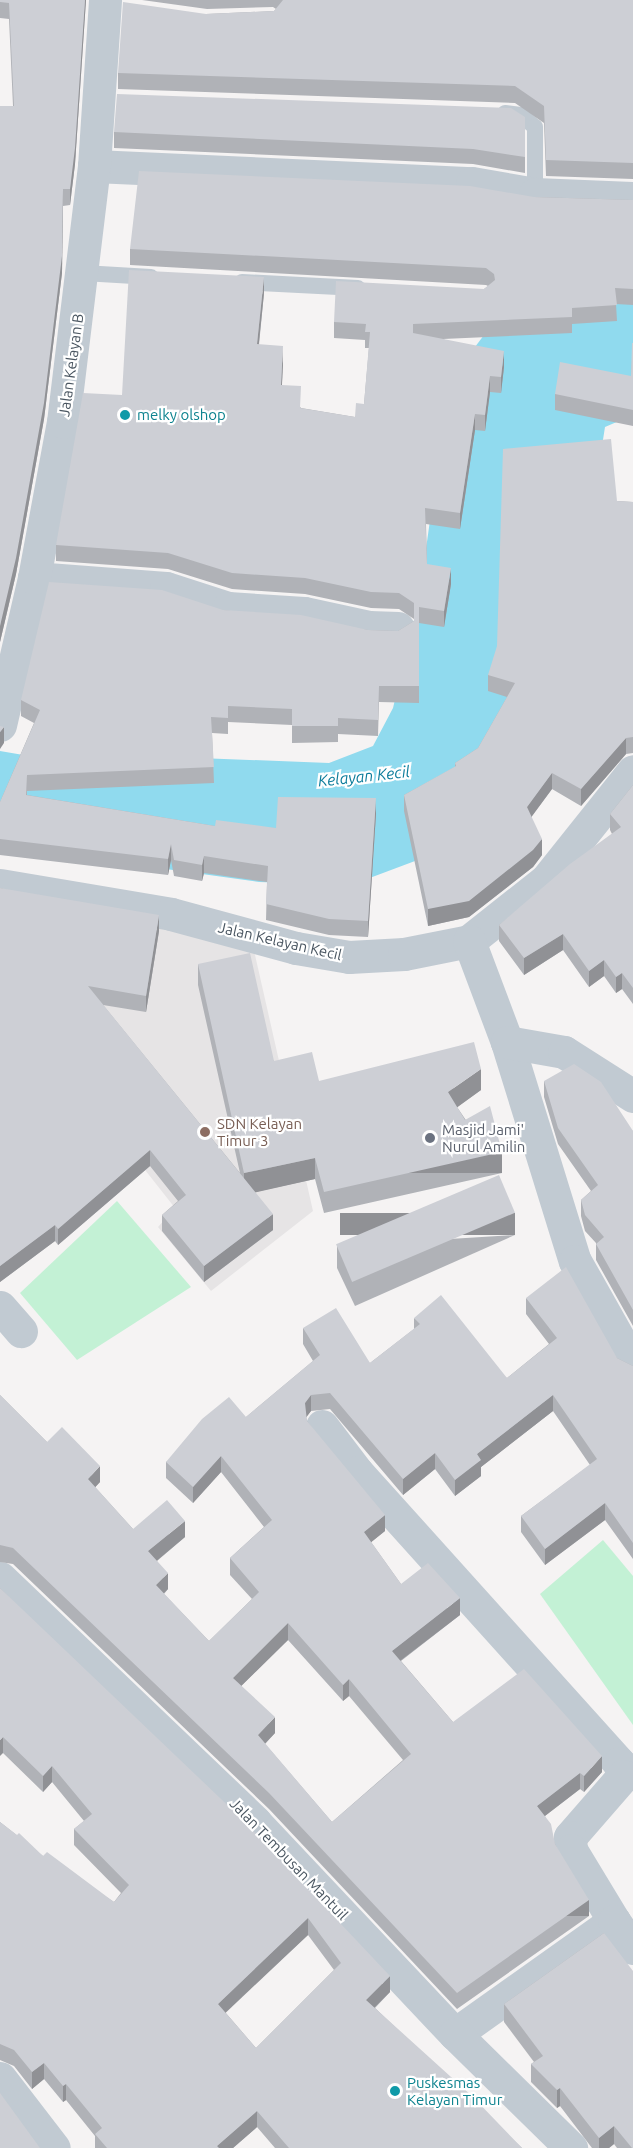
<!DOCTYPE html>
<style>
body{margin:0}
#map{position:relative;width:633px;height:2148px;overflow:hidden;background:#f5f3f3;font-family:Ubuntu,sans-serif}
div>[style]{position:absolute}
[style*='--x']{left:calc(var(--x)*1px);top:calc(var(--y)*1px);width:calc(var(--w)*1px);rotate:calc(var(--a)*1deg)}
.education>*{inset:0;background:#e6e4e5}
.green>*{inset:0;background:#c3f1d5}
.water>*{inset:0;background:#90daee}
.service>*{height:16px;margin:-8px;padding:0 8px;transform-origin:8px;border-radius:8px;background:#c1cad2}
.minor>*{height:33px;margin:-16.5px;padding:0 16.5px;transform-origin:16.5px;border-radius:16.5px;background:#c1cad2}
.tertiary>*{height:33px;margin:-16.5px;padding:0 16.5px;transform-origin:16.5px;border-radius:16.5px;background:#c1cad2}
.wall>*{inset:0;background:#b0b2b7}
.shaded-wall>*{inset:0;background:#909195;transform-origin:0 0}
.building>*{inset:0;background:#cdcfd5;transform-origin:0 0}
.dots>*{width:16px;height:16px;translate:-50% -50%;box-sizing:border-box;border:3px solid #fff;border-radius:50%}
span{translate:-50% -50%;white-space:nowrap;text-align:center;line-height:1.15;-webkit-text-stroke:4.5px #fff;paint-order:stroke}
.street-label{font-size:15px;color:#4a5661}
.culture-label{font-size:15px;color:#0d838f}
.left{translate:0 -50%;text-align:left}
.education-label{font-size:15px;color:#785e54}
.worship-label{font-size:15px;color:#5b616d}
.water-label{font-size:16px;color:#0c7c9b;font-style:italic}
</style>
<div id="map">
<div class="education">
<div style="clip-path:polygon(99px 909px,253px 946px,313px 1211px,211px 1291px,158px 1227px,175px 1208px,56px 1057px)"></div>
</div>
<div class="green">
<div style="clip-path:polygon(117px 1201px,191px 1287px,77px 1360px,20px 1293px)"></div>
<div style="clip-path:polygon(603px 1540px,633px 1576px,633px 1725px,540px 1594px)"></div>
</div>
<div class="water">
<div style="clip-path:polygon(633px 282px,633px 415px,605px 427px,566px 675px,423px 858px,351px 885px,259px 882px,0 846px,0 751px,35px 757px,70px 753px,329px 763px,373px 746px,393px 708px,419px 599px,443px 427px,460px 367px,484px 335px)"></div>
</div>
<div class="service">
<div style="--x:505;--y:113;--w:16;--a:7"></div>
<div style="--x:521;--y:115;--w:18;--a:41"></div>
<div style="--x:535;--y:127;--w:67;--a:90"></div>
<div style="--x:83;--y:273;--w:68;--a:3.4"></div>
<div style="--x:242;--y:282;--w:116;--a:3"></div>
</div>
<div class="minor">
<div style="--x:94;--y:166;--w:378;--a:2.6"></div>
<div style="--x:472;--y:183;--w:64;--a:9.9"></div>
<div style="--x:535;--y:194;--w:98;--a:2.3"></div>
<div style="--x:34;--y:578;--w:132;--a:4.3"></div>
<div style="--x:166;--y:588;--w:65;--a:17.9"></div>
<div style="--x:228;--y:608;--w:76;--a:3.8"></div>
<div style="--x:304;--y:613;--w:66;--a:12.2"></div>
<div style="--x:369;--y:627;--w:29;--a:2"></div>
<div style="--x:0;--y:885;--w:173;--a:9.6"></div>
<div style="--x:171;--y:914;--w:130;--a:15.2"></div>
<div style="--x:296;--y:948;--w:54;--a:9.6"></div>
<div style="--x:349;--y:957;--w:55;--a:-3.1"></div>
<div style="--x:404;--y:954;--w:66;--a:-11.3"></div>
<div style="--x:469;--y:941;--w:98;--a:-38.4"></div>
<div style="--x:546;--y:880;--w:139;--a:-51.4"></div>
<div style="--x:469;--y:941;--w:108;--a:69.4"></div>
<div style="--x:507;--y:1042;--w:229;--a:72.8"></div>
<div style="--x:575;--y:1261;--w:118;--a:60.6"></div>
<div style="--x:507;--y:1042;--w:58;--a:10"></div>
<div style="--x:564;--y:1052;--w:82;--a:32.5"></div>
<div style="--x:0;--y:1307;--w:32;--a:49"></div>
<div style="--x:322;--y:1426;--w:58;--a:52.7"></div>
<div style="--x:357;--y:1472;--w:392;--a:48"></div>
<div style="--x:619;--y:1763;--w:14;--a:73"></div>
<div style="--x:623;--y:1776;--w:81;--a:131"></div>
<div style="--x:570;--y:1837;--w:13;--a:86"></div>
<div style="--x:571;--y:1850;--w:83;--a:58.8"></div>
<div style="--x:614;--y:1921;--w:195;--a:144.6"></div>
<div style="--x:614;--y:1921;--w:33;--a:55"></div>
<div style="--x:0;--y:2078;--w:88;--a:52.4"></div>
</div>
<div class="tertiary">
<div style="--x:0;--y:725;--w:151;--a:-77"></div>
<div style="--x:34;--y:578;--w:159;--a:-79.5"></div>
<div style="--x:63;--y:422;--w:258;--a:-83.1"></div>
<div style="--x:94;--y:166;--w:166;--a:-86.2"></div>
<div style="--x:0;--y:1578;--w:353;--a:43.7"></div>
<div style="--x:255;--y:1822;--w:291;--a:46.7"></div>
<div style="--x:455;--y:2034;--w:163;--a:44.5"></div>
</div>
<div class="wall">
<div style="clip-path:polygon(0 0,86px 0,75px 164px,70px 205px,63px 206px,62px 273px,44px 419px,16px 574px,0 642px,0 106px,13px 106px,9px 19px,0 18px)"></div>
<div style="clip-path:polygon(142px 0,633px 0,633px 179px,546px 176px,544px 123px,515px 103px,118px 89px,118px 73px,206px 14px,274px 11px,276px 9px,273px 7px,207px 9px)"></div>
<div style="clip-path:polygon(525px 117px,525px 173px,473px 164px,114px 148px,114px 132px)"></div>
<div style="clip-path:polygon(534px 197px,633px 200px,633px 305px,616px 304px,617px 321px,572px 324px,572px 333px,443px 339px,504px 367px,501px 393px,490px 392px,485px 431px,475px 430px,460px 529px,426px 524px,427px 564px,451px 584px,444px 627px,419px 623px,419px 703px,379px 702px,378px 736px,338px 734px,338px 742px,292px 743px,292px 725px,228px 722px,228px 734px,212px 733px,214px 783px,27px 791px,27px 795px,215px 826px,276px 828px,376px 814px,368px 937px,329px 935px,266px 920px,267px 882px,204px 873px,202px 881px,174px 876px,171px 860px,168px 875px,0 855px,0 802px,34px 723px,21px 716px,21px 700px,223px 610px,368px 630px,398px 631px,414px 621px,414px 619px,399px 609px,371px 608px,305px 594px,232px 589px,168px 569px,56px 561px,56px 545px,122px 395px,264px 293px,259px 345px,283px 363px,282px 385px,301px 408px,355px 417px,364px 404px,369px 348px,365px 348px,365px 340px,334px 338px,334px 322px,484px 289px,488px 286px,486px 285px,130px 265px,130px 249px)"></div>
<div style="clip-path:polygon(633px 343px,633px 426px,555px 410px,555px 394px,631px 376px)"></div>
<div style="clip-path:polygon(617px 501px,633px 502px,633px 753px,626px 754px,581px 806px,552px 789px,531px 817px,542px 855px,533px 867px,469px 917px,428px 926px,404px 811px,404px 795px,455px 767px,455px 763px,478px 748px,507px 697px,488px 691px,488px 675px)"></div>
<div style="clip-path:polygon(633px 785px,633px 1004px,622px 989px,616px 993px,604px 976px,589px 987px,563px 950px,524px 975px,499px 941px,499px 925px,612px 834px,610px 830px,610px 814px)"></div>
<div style="clip-path:polygon(0 888px,159px 931px,146px 1012px,103px 1005px,240px 1173px,198px 985px,198px 964px,274px 1061px,319px 1081px,481px 1090px,457px 1107px,502px 1173px,324px 1213px,315px 1179px,255px 1192px,273px 1230px,204px 1282px,162px 1231px,162px 1215px,178px 1201px,150px 1166px,58px 1245px,55px 1241px,0 1282px)"></div>
<div style="clip-path:polygon(544px 1081px,633px 1131px,633px 1326px,596px 1260px,596px 1243px,585px 1231px,581px 1216px,581px 1200px,591px 1191px,558px 1144px,544px 1097px)"></div>
<div style="clip-path:polygon(515px 1235px,355px 1306px,337px 1268px,337px 1246px)"></div>
<div style="clip-path:polygon(evenodd,526px 1298px,617px 1358px,633px 1366px,633px 1559px,605px 1520px,545px 1565px,521px 1532px,521px 1516px,590px 1465px,553px 1411px,481px 1467px,481px 1476px,455px 1496px,435px 1469px,403px 1495px,330px 1409px,311px 1411px,306px 1417px,307px 1421px,385px 1531px,371px 1542px,401px 1584px,460px 1615px,401px 1661px,453px 1722px,602px 1772px,584px 1792px,580px 1789px,545px 1816px,555px 1844px,589px 1916px,457px 2009px,269px 1809px,13px 1564px,0 1562px,0 1395px,47px 1442px,100px 1482px,95px 1487px,133px 1529px,185px 1537px,157px 1561px,168px 1589px,164px 1594px,209px 1641px,252px 1599px,230px 1575px,230px 1558px,264px 1527px,221px 1472px,193px 1503px,166px 1478px,166px 1462px,246px 1417px,313px 1361px,303px 1344px,303px 1328px,370px 1363px,414px 1329px,414px 1318px,507px 1378px,549px 1344px,526px 1314px,526px 1298px,288px 1640px,343px 1701px,349px 1696px,403px 1760px,332px 1822px,265px 1744px,275px 1733px,241px 1686px,288px 1640px)"></div>
<div style="clip-path:polygon(evenodd,0 1588px,390px 1992px,375px 2008px,522px 2148px,275px 2148px,257px 2127px,233px 2148px,95px 2148px,95px 2136px,66px 2100px,63px 2102px,44px 2079px,32px 2089px,14px 2066px,0 2060px,0 1822px,43px 1856px,114px 1902px,121px 1893px,74px 1845px,74px 1829px,84px 1821px,52px 1782px,43px 1792px,3px 1753px,0 1588px,308px 1935px,334px 1970px,256px 2048px,225px 2012px,308px 1935px)"></div>
<div style="clip-path:polygon(604px 1933px,633px 2148px,617px 2148px,614px 2144px,609px 2148px,592px 2148px,560px 2106px,557px 2108px,531px 2082px,531px 2064px,534px 2062px,504px 2022px,504px 2004px)"></div>
</div>
<div class="shaded-wall">
<div style="clip-path:polygon(85px 0,86px 0,75px 164px,70px 205px,70px 189px)"></div>
<div style="clip-path:polygon(63px 189px,62px 273px,44px 419px,16px 574px,0 642px,0 626px)"></div>
<div style="clip-path:polygon(264px 277px,264px 293px,257px 361px,257px 344px)"></div>
<div style="clip-path:polygon(283px 346px,283px 363px,281px 402px,281px 385px)"></div>
<div style="clip-path:polygon(504px 351px,504px 367px,501px 393px,501px 377px)"></div>
<div style="clip-path:polygon(490px 376px,490px 392px,485px 431px,485px 415px)"></div>
<div style="clip-path:polygon(475px 414px,475px 430px,460px 529px,460px 513px)"></div>
<div style="clip-path:polygon(451px 568px,451px 584px,444px 627px,444px 611px)"></div>
<div style="clip-path:polygon(4px 727px,4px 743px,0 749px,0 732px)"></div>
<div style="clip-path:polygon(626px 738px,626px 754px,581px 806px,581px 789px)"></div>
<div style="clip-path:polygon(552px 773px,552px 789px,527px 823px,527px 807px)"></div>
<div style="clip-path:polygon(376px 798px,376px 814px,368px 937px,368px 921px)"></div>
<div style="clip-path:polygon(542px 839px,542px 855px,533px 867px,469px 917px,428px 926px,428px 909px)"></div>
<div style="clip-path:polygon(171px 844px,171px 860px,168px 875px,168px 859px)"></div>
<div style="clip-path:polygon(204px 856px,204px 873px,202px 881px,202px 865px)"></div>
<div style="clip-path:polygon(159px 915px,159px 931px,146px 1012px,146px 996px)"></div>
<div style="clip-path:polygon(563px 934px,563px 950px,524px 975px,524px 958px)"></div>
<div style="clip-path:polygon(604px 960px,604px 976px,589px 987px,589px 971px)"></div>
<div style="clip-path:polygon(622px 973px,622px 989px,616px 993px,616px 977px)"></div>
<div style="clip-path:polygon(481px 1069px,481px 1090px,448px 1114px,448px 1092px)"></div>
<div style="clip-path:polygon(150px 1150px,150px 1166px,58px 1245px,58px 1229px)"></div>
<div style="left:502px;top:1152px;width:21px;height:182px;rotate:90deg"></div>
<div style="clip-path:polygon(315px 1158px,315px 1179px,244px 1195px,244px 1173px)"></div>
<div style="left:515px;top:1213px;width:22px;height:175px;rotate:90deg"></div>
<div style="clip-path:polygon(273px 1214px,273px 1230px,204px 1282px,204px 1266px)"></div>
<div style="clip-path:polygon(55px 1225px,55px 1241px,0 1282px,0 1266px)"></div>
<div style="clip-path:polygon(311px 1395px,311px 1411px,305px 1419px,305px 1403px)"></div>
<div style="clip-path:polygon(553px 1395px,553px 1411px,481px 1467px,481px 1476px,455px 1496px,455px 1480px,477px 1454px)"></div>
<div style="clip-path:polygon(435px 1453px,435px 1469px,403px 1495px,403px 1479px)"></div>
<div style="clip-path:polygon(221px 1456px,221px 1472px,193px 1503px,193px 1487px)"></div>
<div style="clip-path:polygon(100px 1466px,100px 1482px,88px 1495px,88px 1479px)"></div>
<div style="clip-path:polygon(605px 1503px,605px 1520px,545px 1565px,545px 1549px)"></div>
<div style="clip-path:polygon(385px 1515px,385px 1531px,364px 1548px,364px 1532px)"></div>
<div style="clip-path:polygon(185px 1521px,185px 1537px,148px 1568px,148px 1551px)"></div>
<div style="clip-path:polygon(168px 1573px,168px 1589px,156px 1601px,156px 1585px)"></div>
<div style="clip-path:polygon(460px 1598px,460px 1615px,392px 1667px,392px 1651px)"></div>
<div style="clip-path:polygon(288px 1623px,288px 1640px,233px 1694px,233px 1678px)"></div>
<div style="clip-path:polygon(349px 1679px,349px 1696px,343px 1701px,343px 1685px)"></div>
<div style="clip-path:polygon(275px 1717px,275px 1733px,258px 1751px,258px 1735px)"></div>
<div style="clip-path:polygon(3px 1737px,3px 1753px,0 1756px,0 1740px)"></div>
<div style="clip-path:polygon(602px 1756px,602px 1772px,584px 1792px,584px 1776px)"></div>
<div style="clip-path:polygon(52px 1766px,52px 1782px,43px 1792px,43px 1776px)"></div>
<div style="clip-path:polygon(580px 1773px,580px 1789px,537px 1822px,537px 1806px)"></div>
<div style="left:589px;top:1900px;width:16px;height:161px;rotate:90deg"></div>
<div style="clip-path:polygon(308px 1918px,308px 1935px,218px 2020px,218px 2004px)"></div>
<div style="clip-path:polygon(390px 1976px,390px 1992px,366px 2016px,366px 2000px)"></div>
<div style="clip-path:polygon(44px 2063px,44px 2079px,32px 2089px,32px 2072px)"></div>
<div style="clip-path:polygon(66px 2084px,66px 2100px,63px 2102px,63px 2086px)"></div>
<div style="clip-path:polygon(560px 2088px,560px 2106px,557px 2108px,557px 2090px)"></div>
<div style="clip-path:polygon(257px 2111px,257px 2127px,233px 2148px,217px 2148px,217px 2146px)"></div>
<div style="clip-path:polygon(614px 2126px,614px 2144px,609px 2148px,599px 2148px,599px 2138px)"></div>
</div>
<div class="building">
<div style="clip-path:polygon(0 0,85px 0,75px 148px,70px 189px,63px 189px,62px 256px,44px 403px,16px 558px,0 626px,0 106px,14px 106px,9px 3px,0 2px)"></div>
<div style="clip-path:polygon(283px 0,633px 0,633px 163px,546px 160px,544px 106px,515px 86px,118px 73px,123px 2px,206px 14px,274px 11px)"></div>
<div style="clip-path:polygon(117px 94px,511px 108px,525px 117px,525px 157px,473px 149px,114px 132px)"></div>
<div style="clip-path:polygon(139px 171px,470px 186px,534px 197px,633px 200px,633px 289px,615px 288px,617px 305px,572px 308px,572px 317px,413px 324px,413px 333px,504px 351px,501px 377px,490px 376px,485px 415px,475px 414px,460px 513px,425px 508px,427px 564px,451px 568px,444px 611px,419px 607px,419px 686px,379px 686px,378px 720px,338px 718px,338px 726px,292px 726px,292px 709px,228px 706px,228px 718px,211px 717px,214px 767px,27px 775px,26px 795px,215px 826px,216px 820px,276px 828px,278px 797px,376px 798px,368px 921px,329px 919px,266px 904px,268px 866px,204px 856px,202px 865px,174px 860px,171px 844px,168px 859px,0 839px,0 802px,40px 710px,21px 700px,49px 582px,162px 590px,223px 610px,301px 615px,368px 630px,398px 631px,414px 621px,414px 603px,399px 593px,371px 592px,305px 578px,232px 573px,168px 553px,56px 545px,83px 393px,122px 395px,129px 270px,264px 277px,257px 344px,283px 346px,281px 385px,301px 386px,300px 408px,355px 417px,356px 403px,364px 404px,370px 332px,365px 332px,366px 324px,334px 322px,336px 281px,484px 289px,495px 280px,494px 274px,486px 268px,130px 249px)"></div>
<div style="clip-path:polygon(632px 343px,633px 343px,633px 410px,555px 394px,560px 362px,631px 376px)"></div>
<div style="clip-path:polygon(611px 439px,617px 501px,633px 502px,633px 737px,626px 738px,581px 789px,552px 773px,527px 807px,542px 839px,533px 850px,469px 901px,428px 909px,404px 795px,456px 766px,455px 763px,478px 748px,515px 683px,488px 675px,497px 646px,503px 449px)"></div>
<div style="clip-path:polygon(0 726px,4px 727px,0 732px)"></div>
<div style="clip-path:polygon(633px 785px,633px 988px,622px 973px,616px 977px,604px 960px,589px 971px,563px 934px,524px 958px,499px 925px,570px 864px,621px 827px,610px 814px)"></div>
<div style="clip-path:polygon(0 888px,159px 915px,146px 996px,88px 986px,273px 1214px,204px 1266px,162px 1215px,186px 1195px,150px 1150px,58px 1229px,55px 1225px,0 1266px)"></div>
<div style="clip-path:polygon(250px 953px,274px 1061px,312px 1052px,319px 1081px,474px 1042px,481px 1069px,448px 1092px,465px 1120px,490px 1106px,502px 1152px,324px 1192px,315px 1158px,244px 1173px,198px 964px)"></div>
<div style="clip-path:polygon(574px 1064px,601px 1082px,633px 1131px,633px 1310px,596px 1244px,604px 1237px,585px 1215px,581px 1200px,598px 1185px,558px 1128px,544px 1081px)"></div>
<div style="left:499px;top:1175px;width:41px;height:177px;rotate:67deg"></div>
<div style="clip-path:polygon(evenodd,566px 1267px,617px 1358px,633px 1366px,633px 1543px,605px 1503px,545px 1549px,521px 1516px,597px 1459px,553px 1395px,477px 1454px,481px 1460px,455px 1480px,435px 1453px,403px 1479px,330px 1393px,311px 1395px,305px 1403px,307px 1421px,385px 1515px,364px 1532px,401px 1584px,428px 1563px,460px 1598px,392px 1651px,453px 1722px,524px 1669px,602px 1756px,584px 1776px,580px 1773px,537px 1806px,551px 1824px,555px 1844px,589px 1900px,457px 1993px,269px 1793px,13px 1548px,0 1545px,0 1395px,47px 1442px,62px 1427px,100px 1466px,88px 1479px,133px 1529px,167px 1500px,185px 1521px,148px 1551px,168px 1573px,156px 1585px,209px 1641px,259px 1592px,230px 1558px,272px 1520px,221px 1456px,193px 1487px,166px 1462px,202px 1419px,229px 1397px,246px 1417px,320px 1355px,303px 1328px,336px 1308px,370px 1363px,420px 1324px,414px 1318px,441px 1295px,507px 1378px,557px 1338px,526px 1298px,566px 1267px,288px 1623px,343px 1685px,349px 1679px,411px 1754px,332px 1822px,258px 1735px,275px 1717px,233px 1678px,288px 1623px)"></div>
<div style="clip-path:polygon(evenodd,0 1588px,242px 1819px,390px 1976px,366px 2000px,472px 2096px,522px 2148px,289px 2148px,257px 2111px,217px 2146px,219px 2148px,107px 2148px,95px 2134px,102px 2128px,66px 2084px,63px 2086px,44px 2063px,32px 2072px,14px 2050px,0 2044px,0 1822px,17px 1835px,19px 1833px,43px 1856px,47px 1852px,114px 1902px,129px 1885px,74px 1829px,92px 1814px,52px 1766px,43px 1776px,3px 1737px,0 1740px,0 1588px,308px 1918px,341px 1963px,256px 2048px,218px 2004px,308px 1918px)"></div>
<div style="clip-path:polygon(604px 1933px,633px 1971px,633px 2148px,632px 2148px,614px 2126px,599px 2138px,560px 2088px,557px 2090px,531px 2064px,543px 2056px,504px 2004px)"></div>
<div style="clip-path:polygon(0 2093px,40px 2148px,0 2148px)"></div>
</div>
<div class="dots">
<div style="left:125px;top:415px;background:#0f9aa8"></div>
<div style="left:205px;top:1132px;background:#8d6e63"></div>
<div style="left:430px;top:1138px;background:#6b7280"></div>
<div style="left:395px;top:2091px;background:#0f9aa8"></div>
</div>
<div class="street-label">
<span style="left:71px;top:365px;rotate:-82deg">Jalan Kelayan B</span>
<span style="left:280px;top:941px;rotate:13deg">Jalan Kelayan Kecil</span>
<span style="left:289px;top:1859px;rotate:46deg">Jalan Tembusan Mantuil</span>
</div>
<div class="culture-label">
<span class="left" style="left:137px;top:415px">melky olshop</span>
<span class="left" style="left:407px;top:2091px">Puskesmas<br>Kelayan Timur</span>
</div>
<div class="education-label">
<span class="left" style="left:217px;top:1132px">SDN Kelayan<br>Timur 3</span>
</div>
<div class="worship-label">
<span class="left" style="left:442px;top:1138px">Masjid Jami'<br>Nurul Amilin</span>
</div>
<div class="water-label">
<span style="left:364px;top:776px;rotate:-6deg">Kelayan Kecil</span>
</div>
</div>
